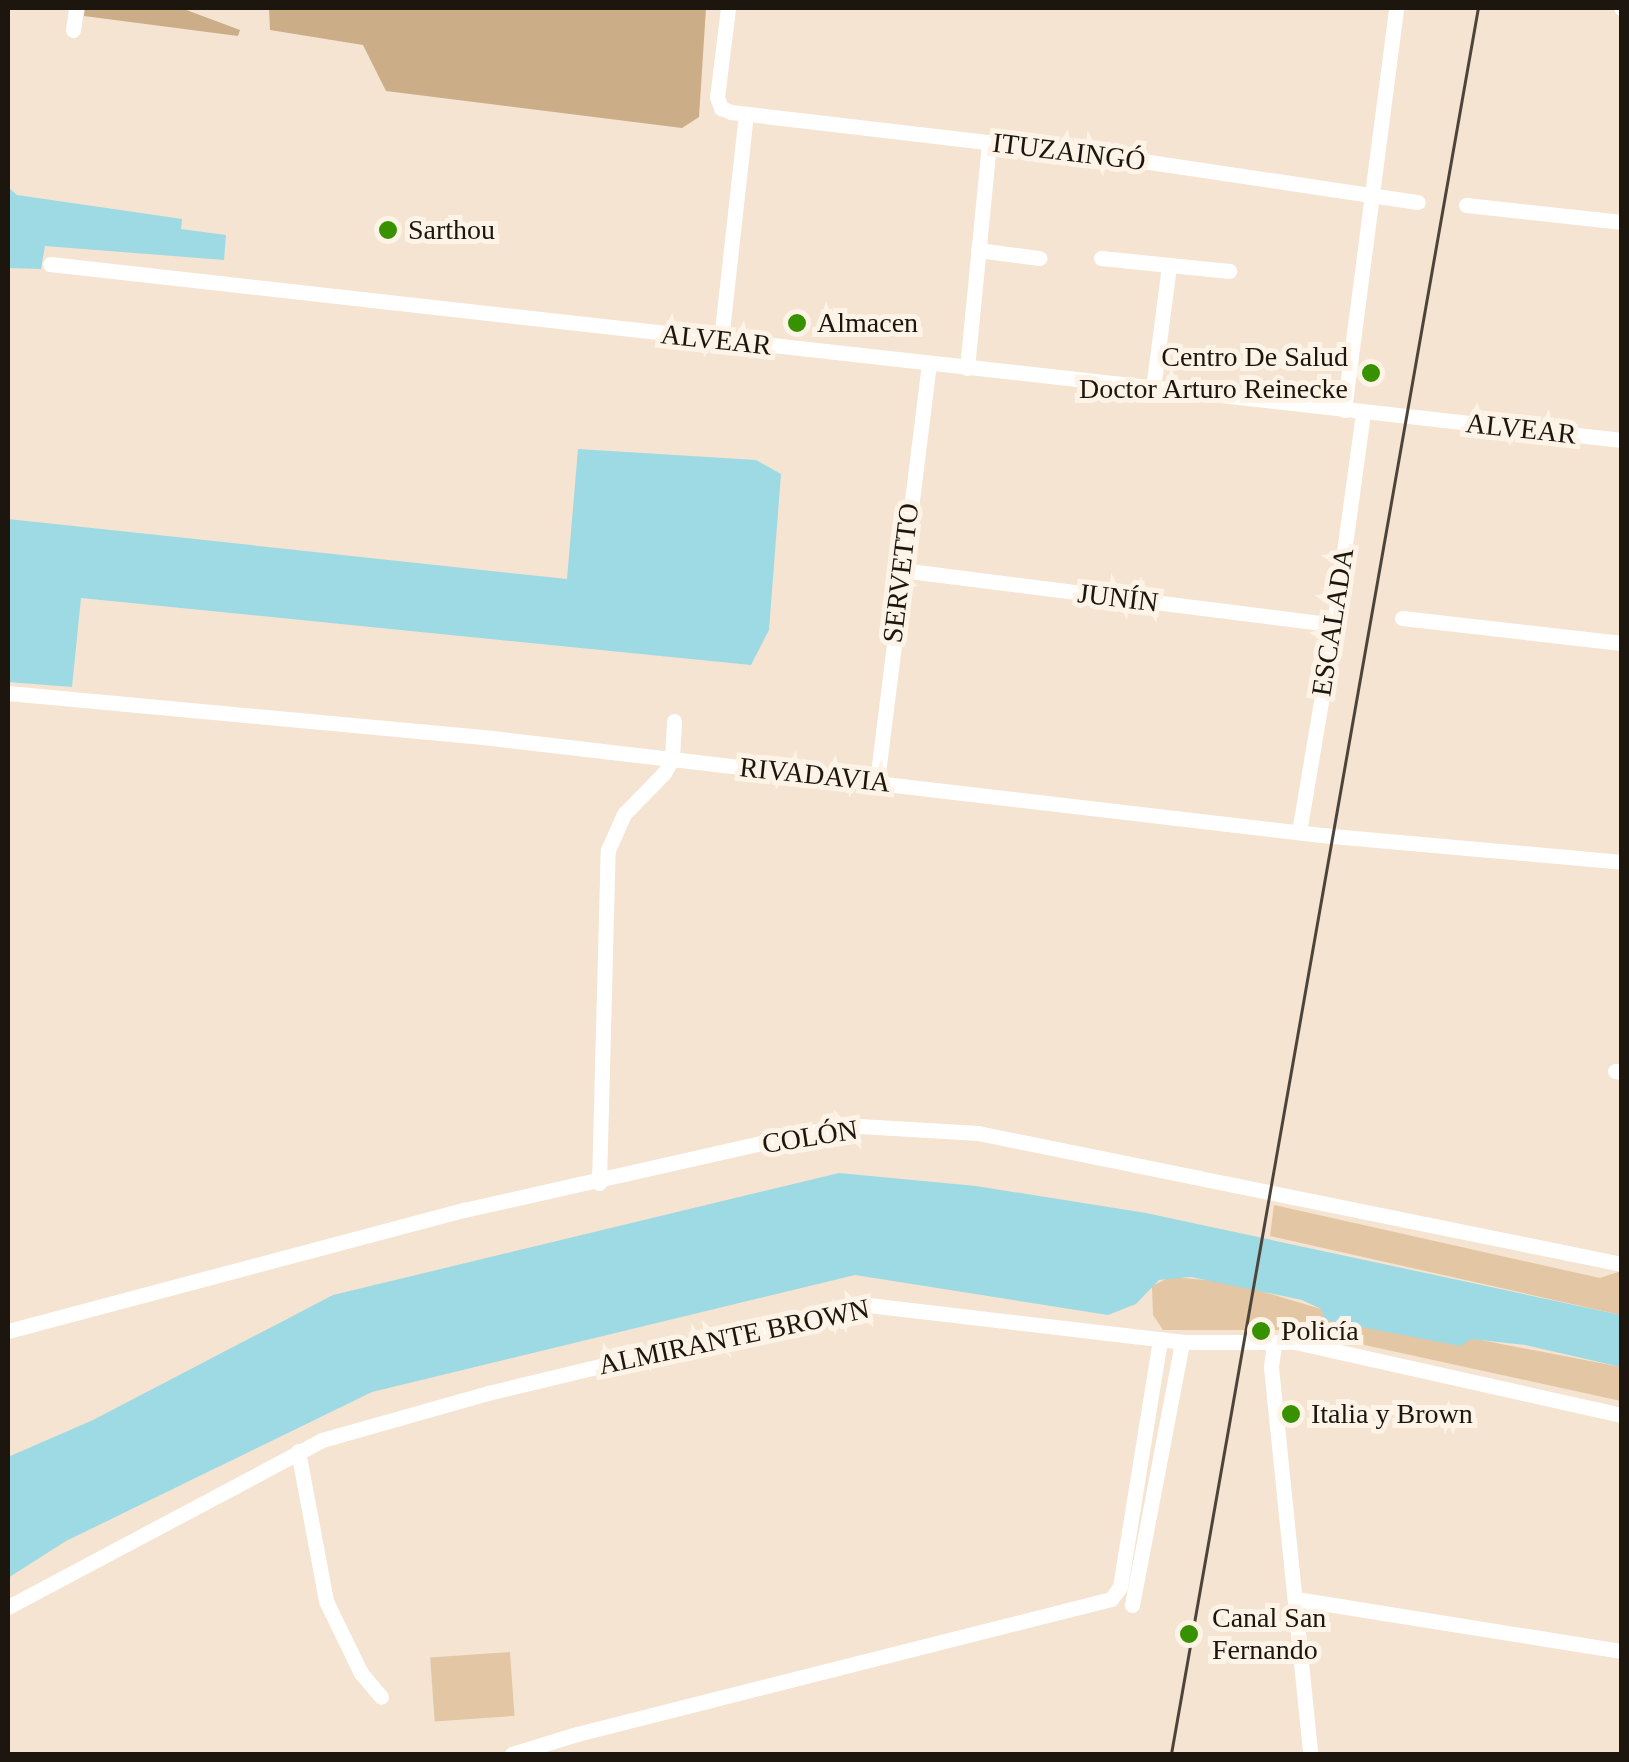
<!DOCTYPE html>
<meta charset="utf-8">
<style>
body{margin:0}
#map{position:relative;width:1629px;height:1762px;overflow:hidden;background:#f5e4d1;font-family:"Times New Roman",serif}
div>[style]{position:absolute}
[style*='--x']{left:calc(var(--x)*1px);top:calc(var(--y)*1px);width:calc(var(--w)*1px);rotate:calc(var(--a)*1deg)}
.green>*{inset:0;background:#e3c6a3;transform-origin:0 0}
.forest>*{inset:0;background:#cbad87}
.water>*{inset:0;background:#9edae4}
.minor>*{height:15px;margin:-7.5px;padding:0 7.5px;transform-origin:7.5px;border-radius:7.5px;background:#fff}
.tram>*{height:2.5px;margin:-1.25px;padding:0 1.25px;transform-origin:1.25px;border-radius:1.25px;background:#4d453b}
.dots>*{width:28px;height:28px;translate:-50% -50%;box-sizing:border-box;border:5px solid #fdf3e7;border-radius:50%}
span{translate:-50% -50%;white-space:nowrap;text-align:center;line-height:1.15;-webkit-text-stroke:10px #fdf3e7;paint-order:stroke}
.street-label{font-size:28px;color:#1c160f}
.poi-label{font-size:28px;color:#1c160f}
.left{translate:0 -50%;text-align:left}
.right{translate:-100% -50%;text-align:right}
.frame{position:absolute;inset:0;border:10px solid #1c160f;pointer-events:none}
</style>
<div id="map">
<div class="green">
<div style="clip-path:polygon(1274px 1205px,1600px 1278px,1621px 1271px,1621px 1315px,1270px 1236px)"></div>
<div style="clip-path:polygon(1170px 1277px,1230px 1282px,1321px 1309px,1621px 1367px,1621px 1401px,1296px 1330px,1163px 1330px,1153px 1315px,1152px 1286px)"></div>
<div style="left:510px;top:1652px;width:64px;height:80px;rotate:86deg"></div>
</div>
<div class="forest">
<div style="clip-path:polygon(85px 8px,181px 8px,240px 30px,238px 36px,84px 16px)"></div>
<div style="clip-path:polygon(269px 8px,706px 8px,699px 117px,682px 128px,386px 91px,363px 45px,270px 30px)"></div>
</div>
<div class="water">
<div style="clip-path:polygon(8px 187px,17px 195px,182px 219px,181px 229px,226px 235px,224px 260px,45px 246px,41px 269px,8px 268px)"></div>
<div style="clip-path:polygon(578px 449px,756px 460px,781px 474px,769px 630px,751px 665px,81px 598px,72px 687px,8px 682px,8px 519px,567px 579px)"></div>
<div style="clip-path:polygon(839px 1173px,976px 1186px,1146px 1213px,1621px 1315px,1621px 1367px,1525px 1345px,1471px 1339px,1460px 1346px,1325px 1320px,1321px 1309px,1302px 1300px,1191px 1277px,1159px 1280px,1136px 1304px,1108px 1315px,855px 1275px,372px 1392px,66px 1541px,8px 1578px,8px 1457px,93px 1420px,333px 1295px)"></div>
</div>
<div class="minor">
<div style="--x:728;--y:8;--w:90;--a:97"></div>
<div style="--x:717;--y:97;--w:12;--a:70"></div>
<div style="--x:721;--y:108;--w:11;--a:22"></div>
<div style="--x:731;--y:112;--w:388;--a:6.7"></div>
<div style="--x:1116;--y:157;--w:305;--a:8.5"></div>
<div style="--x:1621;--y:8;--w:1;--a:0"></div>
<div style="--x:73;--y:30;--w:22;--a:-82"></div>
<div style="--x:1466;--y:205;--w:157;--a:6.2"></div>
<div style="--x:978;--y:250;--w:62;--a:7.5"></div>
<div style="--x:1101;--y:258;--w:129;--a:5.8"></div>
<div style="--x:50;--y:264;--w:1582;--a:6.39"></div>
<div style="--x:721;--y:340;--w:227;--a:-83.7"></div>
<div style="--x:967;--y:368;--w:227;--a:-84.4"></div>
<div style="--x:1153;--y:389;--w:125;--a:-82.6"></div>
<div style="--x:1344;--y:410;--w:405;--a:-82.6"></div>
<div style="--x:901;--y:570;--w:436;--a:7.2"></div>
<div style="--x:1402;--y:618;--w:221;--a:6.5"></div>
<div style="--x:8;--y:693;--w:477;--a:5.3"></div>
<div style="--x:483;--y:737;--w:844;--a:6.67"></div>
<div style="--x:1321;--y:835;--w:302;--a:5.1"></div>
<div style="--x:877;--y:781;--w:420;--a:-82.9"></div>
<div style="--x:1299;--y:832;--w:210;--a:-80.4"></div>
<div style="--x:1334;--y:625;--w:215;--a:-82.2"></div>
<div style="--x:1615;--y:1071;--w:7;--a:8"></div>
<div style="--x:599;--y:1183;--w:333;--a:-88.5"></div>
<div style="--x:608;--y:850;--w:39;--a:-66"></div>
<div style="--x:624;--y:814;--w:57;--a:-45.7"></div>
<div style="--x:664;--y:773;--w:16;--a:-60"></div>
<div style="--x:672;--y:759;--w:38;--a:-87"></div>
<div style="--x:8;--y:1331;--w:472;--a:-14.9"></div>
<div style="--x:464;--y:1210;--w:356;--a:-12.7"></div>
<div style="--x:811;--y:1132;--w:48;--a:-7.1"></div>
<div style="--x:859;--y:1126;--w:119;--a:3.4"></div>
<div style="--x:978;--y:1133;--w:657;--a:11.5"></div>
<div style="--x:1274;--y:1345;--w:22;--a:98"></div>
<div style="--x:1271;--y:1367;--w:389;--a:84.2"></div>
<div style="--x:298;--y:1451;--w:153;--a:79.4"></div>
<div style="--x:326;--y:1601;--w:80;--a:64.1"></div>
<div style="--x:361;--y:1673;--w:31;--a:50"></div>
<div style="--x:1296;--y:1599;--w:330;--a:9.1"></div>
<div style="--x:1132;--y:1605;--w:268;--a:-79.2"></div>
<div style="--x:8;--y:1607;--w:356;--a:-28"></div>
<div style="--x:322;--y:1440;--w:173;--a:-15.8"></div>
<div style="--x:488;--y:1393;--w:382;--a:-13.5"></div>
<div style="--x:860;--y:1304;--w:324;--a:6.7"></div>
<div style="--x:1182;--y:1342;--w:113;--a:0"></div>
<div style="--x:1295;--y:1342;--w:335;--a:12.6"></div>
<div style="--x:512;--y:1754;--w:68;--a:-17.1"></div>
<div style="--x:577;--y:1734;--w:551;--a:-14.19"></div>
<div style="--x:1111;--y:1599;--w:15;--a:-53"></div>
<div style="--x:1120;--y:1587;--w:251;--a:-80.8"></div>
</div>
<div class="tram">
<div style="--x:1171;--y:1754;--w:1773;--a:-80.03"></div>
</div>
<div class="dots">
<div style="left:388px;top:230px;background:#389100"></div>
<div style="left:797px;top:323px;background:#389100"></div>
<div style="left:1371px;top:373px;background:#389100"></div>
<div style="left:1261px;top:1331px;background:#389100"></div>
<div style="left:1291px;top:1414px;background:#389100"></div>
<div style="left:1189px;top:1634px;background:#389100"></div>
</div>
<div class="street-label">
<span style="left:1069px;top:152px;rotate:7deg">ITUZAINGÓ</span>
<span style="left:716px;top:340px;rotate:6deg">ALVEAR</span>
<span style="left:1521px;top:429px;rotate:6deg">ALVEAR</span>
<span style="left:901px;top:573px;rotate:-83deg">SERVETTO</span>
<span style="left:1118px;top:598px;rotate:7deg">JUNÍN</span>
<span style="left:1333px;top:622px;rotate:-81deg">ESCALADA</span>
<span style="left:815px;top:775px;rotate:6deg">RIVADAVIA</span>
<span style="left:810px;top:1137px;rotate:-9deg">COLÓN</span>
<span style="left:734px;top:1337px;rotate:-12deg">ALMIRANTE BROWN</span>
</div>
<div class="poi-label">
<span class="left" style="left:408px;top:230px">Sarthou</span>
<span class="left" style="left:817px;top:323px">Almacen</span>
<span class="right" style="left:1348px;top:373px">Centro De Salud<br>Doctor Arturo Reinecke</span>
<span class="left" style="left:1281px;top:1331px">Policía</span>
<span class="left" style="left:1311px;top:1414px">Italia y Brown</span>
<span class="left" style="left:1212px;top:1634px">Canal San<br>Fernando</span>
</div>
<div class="frame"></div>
</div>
